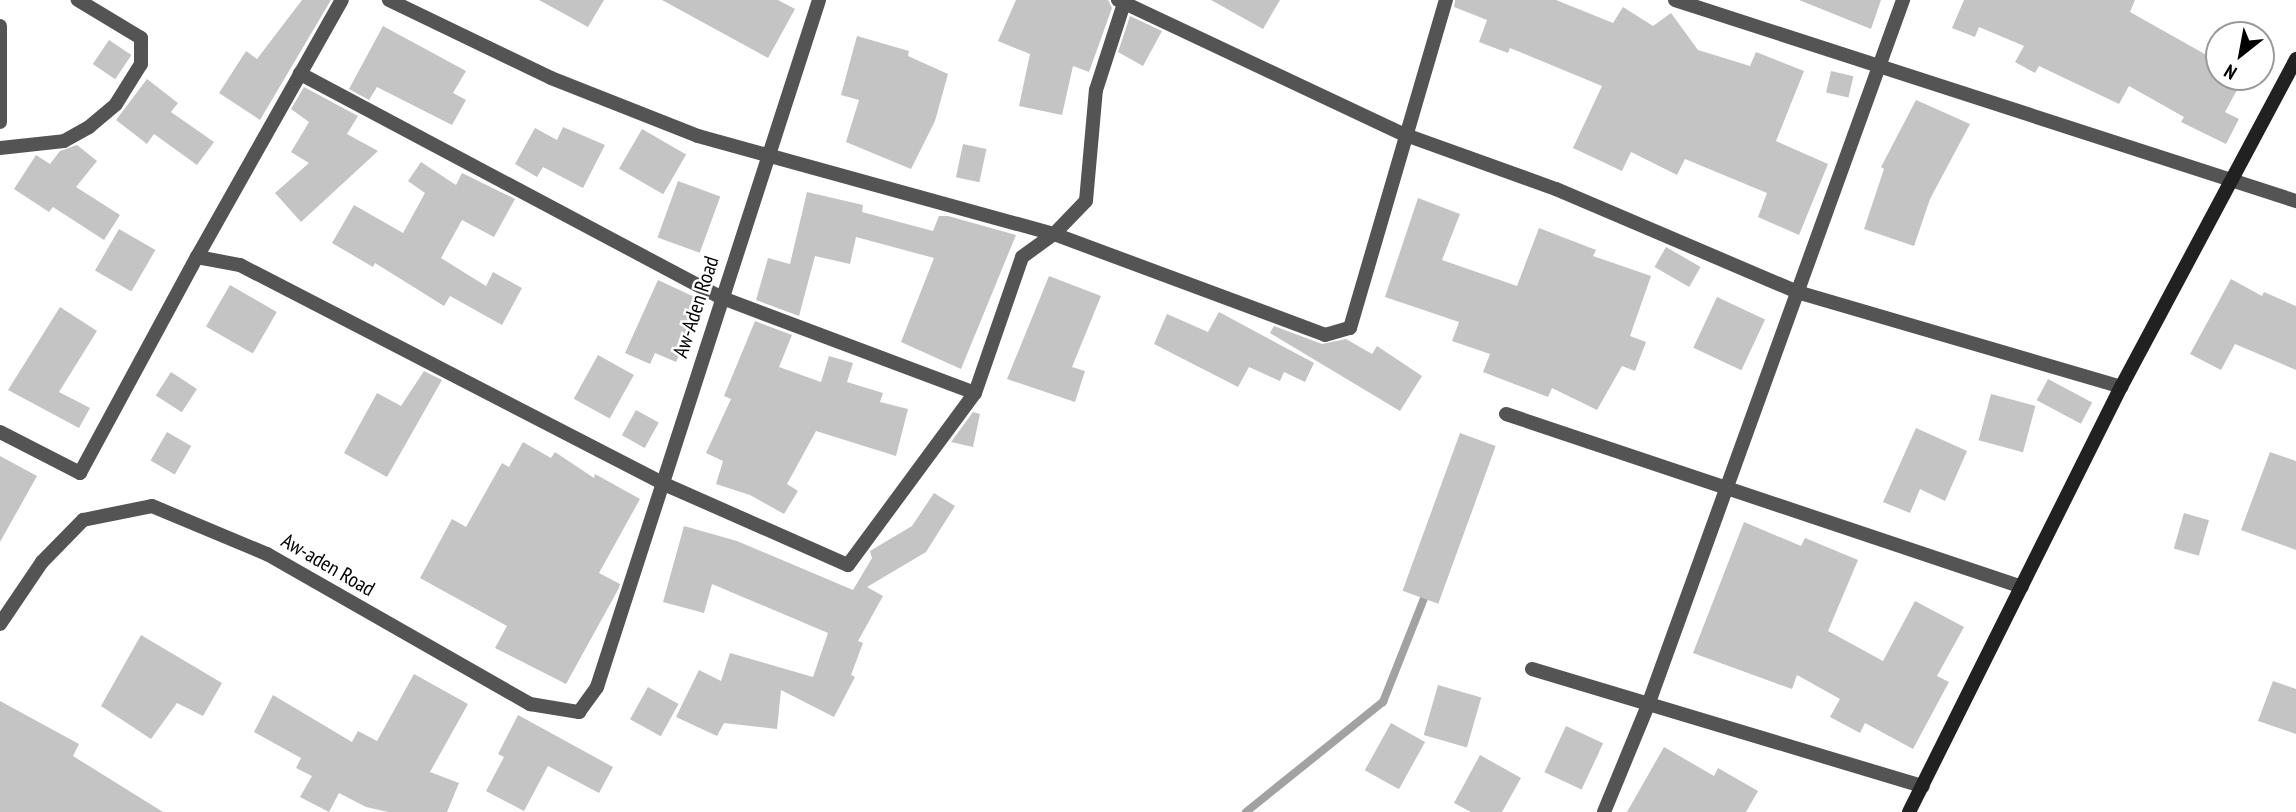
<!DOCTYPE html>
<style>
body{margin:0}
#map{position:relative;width:2296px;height:812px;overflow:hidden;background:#fff;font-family:"PT Sans Narrow",sans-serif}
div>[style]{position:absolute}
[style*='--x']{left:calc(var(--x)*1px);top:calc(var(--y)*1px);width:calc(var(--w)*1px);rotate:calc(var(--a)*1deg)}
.stream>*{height:8px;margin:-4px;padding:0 4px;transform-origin:4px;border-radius:4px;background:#a2a2a2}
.building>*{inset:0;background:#c4c4c4;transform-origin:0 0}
.street>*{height:14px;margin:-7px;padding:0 7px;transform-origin:7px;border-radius:7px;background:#545454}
.secondary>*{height:14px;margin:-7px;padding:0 7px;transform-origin:7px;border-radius:7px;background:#212121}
span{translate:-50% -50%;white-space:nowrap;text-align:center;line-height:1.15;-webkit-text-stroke:5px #fff;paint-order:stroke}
.street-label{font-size:21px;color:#000}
.north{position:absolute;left:2205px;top:21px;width:70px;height:70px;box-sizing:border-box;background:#fff;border:2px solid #999;border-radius:50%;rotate:211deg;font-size:19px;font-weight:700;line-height:28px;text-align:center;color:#000}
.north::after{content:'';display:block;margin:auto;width:24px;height:32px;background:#000;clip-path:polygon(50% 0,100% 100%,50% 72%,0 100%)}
</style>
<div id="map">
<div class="stream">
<div style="--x:1246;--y:812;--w:176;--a:-38.8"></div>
<div style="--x:1383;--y:702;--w:119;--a:-68.4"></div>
</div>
<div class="building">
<div style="clip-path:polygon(302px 0,331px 0,260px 120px,219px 93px,246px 51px,257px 59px)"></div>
<div style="clip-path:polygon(539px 0,604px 0,588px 27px)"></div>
<div style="clip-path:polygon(662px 0,778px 0,795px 9px,768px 58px)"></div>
<div style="clip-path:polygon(1016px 0,1108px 0,1112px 8px,1089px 72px,1073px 66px,1062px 115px,1019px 106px,1030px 54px,998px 41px)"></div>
<div style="clip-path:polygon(1211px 0,1280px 0,1263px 29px)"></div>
<div style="clip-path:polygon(1455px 0,1556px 0,1613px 23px,1623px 7px,1653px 26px,1671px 13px,1698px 50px,1750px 66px,1756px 52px,1804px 71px,1776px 141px,1828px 164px,1799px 235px,1758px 217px,1767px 193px,1685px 159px,1677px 175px,1631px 152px,1622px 171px,1573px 148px,1602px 86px,1510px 48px,1508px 53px,1479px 42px,1487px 20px,1454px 7px)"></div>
<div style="clip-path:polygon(1799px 0,1881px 0,1871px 29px)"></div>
<div style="clip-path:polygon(1964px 0,2135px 0,2130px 12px,2219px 62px,2219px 77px,2244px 77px,2225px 112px,2239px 119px,2226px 144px,2181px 122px,2184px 117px,2129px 86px,2119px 104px,2039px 66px,2035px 73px,2015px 62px,2024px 46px,1979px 27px,1975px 37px,1952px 28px)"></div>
<div style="clip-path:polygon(1130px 16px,1162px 31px,1143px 66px,1118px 52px)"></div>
<div style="clip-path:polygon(383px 26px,466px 71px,453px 93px,466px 100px,452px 125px,377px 87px,369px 100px,349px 89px)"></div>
<div style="clip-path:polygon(857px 36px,909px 51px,908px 56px,948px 74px,935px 121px,911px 169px,846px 142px,859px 100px,841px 95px)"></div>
<div style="left:109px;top:40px;width:27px;height:29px;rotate:34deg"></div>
<div style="left:1831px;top:71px;width:23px;height:22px;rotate:13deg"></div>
<div style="clip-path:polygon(147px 79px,178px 103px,171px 112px,214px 142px,197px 165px,154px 134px,147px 144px,116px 120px)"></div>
<div style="clip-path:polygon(304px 87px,358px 116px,347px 134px,378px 151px,301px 222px,275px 193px,309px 163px,291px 152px,309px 122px,291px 109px)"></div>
<div style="clip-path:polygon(1916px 100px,1970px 124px,1930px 199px,1914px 246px,1864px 229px,1884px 169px,1881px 167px)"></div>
<div style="clip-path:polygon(563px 127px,605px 145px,583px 188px,543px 167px,537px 177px,515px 164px,535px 128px,557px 140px)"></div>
<div style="left:642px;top:129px;width:51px;height:46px;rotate:30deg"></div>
<div style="left:963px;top:144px;width:24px;height:34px;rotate:12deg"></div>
<div style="clip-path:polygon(77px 145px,97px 161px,76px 187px,120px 215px,104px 240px,53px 207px,49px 212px,14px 189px,36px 155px,50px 164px,60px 151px)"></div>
<div style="clip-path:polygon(421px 162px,456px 185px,462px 173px,515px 199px,494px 237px,462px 220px,441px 258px,486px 286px,493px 272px,522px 288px,502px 325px,450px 296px,444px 306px,375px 263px,373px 267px,332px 243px,354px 205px,403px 233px,425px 193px,408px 181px)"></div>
<div style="left:678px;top:181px;width:45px;height:60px;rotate:20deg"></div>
<div style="clip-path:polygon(807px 192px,863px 205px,862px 212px,933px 231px,939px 216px,948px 216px,1016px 235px,961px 369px,901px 342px,934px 258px,856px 237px,850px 264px,815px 256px,799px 316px,756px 300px,768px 258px,790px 264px)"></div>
<div style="clip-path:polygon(1418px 198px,1460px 214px,1442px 260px,1517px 286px,1539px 228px,1596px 250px,1593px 256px,1651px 276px,1630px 336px,1646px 342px,1635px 371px,1622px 366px,1597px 410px,1552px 388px,1548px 397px,1483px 372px,1490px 354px,1452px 341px,1459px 322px,1385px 297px)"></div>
<div style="left:119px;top:229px;width:42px;height:48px;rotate:30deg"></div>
<div style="left:1666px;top:247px;width:40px;height:23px;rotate:30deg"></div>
<div style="clip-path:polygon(1049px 276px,1101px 296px,1072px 367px,1085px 371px,1075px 402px,1007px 379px)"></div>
<div style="clip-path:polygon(2231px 279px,2262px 296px,2264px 292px,2296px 306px,2296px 370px,2235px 344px,2221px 370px,2190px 354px)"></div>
<div style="clip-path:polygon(658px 280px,703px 301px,676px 362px,655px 353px,650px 364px,625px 353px)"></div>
<div style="left:230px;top:285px;width:54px;height:48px;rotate:30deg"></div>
<div style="left:1717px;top:297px;width:53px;height:56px;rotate:25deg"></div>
<div style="clip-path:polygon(60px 307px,97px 331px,59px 392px,90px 408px,79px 428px,8px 390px)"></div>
<div style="clip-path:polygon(1219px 312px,1314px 363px,1305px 382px,1284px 372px,1280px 381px,1249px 367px,1238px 387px,1154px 344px,1167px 314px,1208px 332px)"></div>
<div style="clip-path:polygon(755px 321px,792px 335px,779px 367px,821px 382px,829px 356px,853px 363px,847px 382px,883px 393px,880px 402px,908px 409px,896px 456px,816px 431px,787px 484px,798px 491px,784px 514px,750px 495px,716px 484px,723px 461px,706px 453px,731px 399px,724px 396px)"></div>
<div style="clip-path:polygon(1274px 326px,1322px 344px,1346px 339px,1372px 354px,1377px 346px,1422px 376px,1400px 411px,1270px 333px)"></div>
<div style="left:598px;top:355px;width:41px;height:50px;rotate:29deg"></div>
<div style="clip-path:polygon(424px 371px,442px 380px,387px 477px,344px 453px,377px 393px,401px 406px)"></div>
<div style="left:171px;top:372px;width:31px;height:28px;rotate:33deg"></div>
<div style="left:2048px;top:379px;width:50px;height:24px;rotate:28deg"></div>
<div style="left:1991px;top:394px;width:46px;height:48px;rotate:15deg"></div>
<div style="left:636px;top:410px;width:26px;height:29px;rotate:29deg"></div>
<div style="clip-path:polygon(973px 412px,980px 414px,973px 447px,951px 442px)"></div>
<div style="clip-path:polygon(1916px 428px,1967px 451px,1945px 501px,1920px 489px,1910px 513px,1883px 502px)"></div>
<div style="left:167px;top:432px;width:28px;height:33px;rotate:30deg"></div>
<div style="left:1460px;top:433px;width:38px;height:168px;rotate:20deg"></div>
<div style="clip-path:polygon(523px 442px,551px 458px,555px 452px,594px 478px,595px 474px,640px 499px,599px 573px,620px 584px,619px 588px,566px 684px,495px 648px,507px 626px,420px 578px,452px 519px,466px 527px,502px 463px,509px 467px)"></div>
<div style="clip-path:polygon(2270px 452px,2296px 461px,2296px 550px,2241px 530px)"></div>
<div style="clip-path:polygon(0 456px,37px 476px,0 542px)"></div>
<div style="clip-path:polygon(934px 493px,955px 506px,926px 552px,867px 587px,883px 596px,858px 641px,863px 643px,851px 675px,855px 677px,834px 717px,781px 690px,777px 729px,724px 723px,717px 736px,676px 717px,699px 670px,721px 681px,730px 653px,813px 677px,828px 633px,712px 584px,704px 613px,663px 602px,684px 526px,737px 541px,853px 590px,872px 558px,870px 551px,912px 526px)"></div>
<div style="left:2184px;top:513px;width:26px;height:37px;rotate:16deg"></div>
<div style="clip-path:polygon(1744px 522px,1801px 546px,1805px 538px,1858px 560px,1828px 631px,1883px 661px,1915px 601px,1964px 627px,1937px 676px,1949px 682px,1913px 749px,1865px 723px,1860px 733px,1830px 717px,1840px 699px,1797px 675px,1792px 689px,1693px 653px)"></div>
<div style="clip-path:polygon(141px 635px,222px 683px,203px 716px,177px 703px,151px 739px,101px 706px)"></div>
<div style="clip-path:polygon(414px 674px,468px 704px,430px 772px,459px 783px,447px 812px,388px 812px,366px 807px,339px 793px,329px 812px,300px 797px,312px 776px,296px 768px,301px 758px,254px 732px,273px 695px,352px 742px,358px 731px,377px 741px)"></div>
<div style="clip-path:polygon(2273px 681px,2296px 689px,2296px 734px,2258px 721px)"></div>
<div style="left:1438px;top:685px;width:45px;height:52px;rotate:16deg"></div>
<div style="left:648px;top:687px;width:35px;height:37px;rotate:29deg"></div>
<div style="clip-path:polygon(0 701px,79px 744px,73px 756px,163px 812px,0 812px)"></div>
<div style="clip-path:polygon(518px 715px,613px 767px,599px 793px,548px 766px,524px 811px,486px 791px,504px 757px,498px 754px)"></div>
<div style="left:1391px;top:723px;width:39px;height:54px;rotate:29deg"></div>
<div style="left:1566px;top:726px;width:41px;height:51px;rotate:25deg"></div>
<div style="clip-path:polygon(1664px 747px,1714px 776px,1718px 768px,1758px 791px,1746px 812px,1627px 812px)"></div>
<div style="clip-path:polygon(1480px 755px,1521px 778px,1502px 812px,1471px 812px,1454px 803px)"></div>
</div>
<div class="street">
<div style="--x:389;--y:0;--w:180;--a:25.7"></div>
<div style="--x:551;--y:78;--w:158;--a:21.5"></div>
<div style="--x:698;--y:136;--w:369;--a:15.4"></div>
<div style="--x:1054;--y:234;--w:289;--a:20.4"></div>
<div style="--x:1325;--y:335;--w:26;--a:-16"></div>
<div style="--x:1350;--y:328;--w:342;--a:-73.7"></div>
<div style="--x:1118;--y:0;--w:315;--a:25.2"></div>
<div style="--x:1403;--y:134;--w:163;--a:19.8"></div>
<div style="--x:1556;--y:189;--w:262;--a:23.1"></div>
<div style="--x:1797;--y:292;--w:338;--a:16.3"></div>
<div style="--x:1675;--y:0;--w:653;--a:17.94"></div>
<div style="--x:0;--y:26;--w:96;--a:90"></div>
<div style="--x:0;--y:148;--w:64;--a:-6.2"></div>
<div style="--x:64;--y:141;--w:29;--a:-29"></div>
<div style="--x:89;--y:127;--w:35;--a:-40"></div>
<div style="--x:116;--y:104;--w:47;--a:-58"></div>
<div style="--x:141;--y:64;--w:26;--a:-90"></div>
<div style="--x:141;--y:38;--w:74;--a:-148.9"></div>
<div style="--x:197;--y:257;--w:295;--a:-60.6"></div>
<div style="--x:975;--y:393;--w:144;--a:-70.9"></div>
<div style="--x:1022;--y:257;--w:39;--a:-36"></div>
<div style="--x:1054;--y:234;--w:46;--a:-45.9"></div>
<div style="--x:1086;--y:201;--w:111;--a:-84.9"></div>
<div style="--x:1096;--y:90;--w:95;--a:-72.1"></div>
<div style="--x:1506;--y:414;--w:544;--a:18.53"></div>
<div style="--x:0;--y:432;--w:90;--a:27.1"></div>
<div style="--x:80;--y:473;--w:246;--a:-61.6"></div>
<div style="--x:197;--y:257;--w:44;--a:10.5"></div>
<div style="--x:240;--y:265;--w:477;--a:27.3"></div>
<div style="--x:664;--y:484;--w:201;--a:23.8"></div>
<div style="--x:848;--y:565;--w:214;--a:-53.6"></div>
<div style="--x:975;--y:393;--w:272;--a:-159.4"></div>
<div style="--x:720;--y:297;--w:476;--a:-152"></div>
<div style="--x:0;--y:624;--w:75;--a:-55.9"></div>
<div style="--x:42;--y:562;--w:59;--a:-45.7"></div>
<div style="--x:83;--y:520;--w:70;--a:-11.5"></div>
<div style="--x:152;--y:506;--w:125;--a:22.7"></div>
<div style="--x:267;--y:554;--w:303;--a:29.7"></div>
<div style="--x:530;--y:704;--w:50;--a:9.3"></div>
<div style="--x:579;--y:712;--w:31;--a:-54"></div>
<div style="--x:597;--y:687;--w:722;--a:-72.09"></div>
<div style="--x:1532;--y:669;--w:408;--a:16.7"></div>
<div style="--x:1604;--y:812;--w:116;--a:-67.6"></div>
<div style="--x:1648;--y:705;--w:750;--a:-70.11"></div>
</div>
<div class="secondary">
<div style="--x:1909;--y:812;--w:475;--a:-63.5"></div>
<div style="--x:2121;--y:387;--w:372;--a:-61.9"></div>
</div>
<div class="street-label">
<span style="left:696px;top:307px;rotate:-72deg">Aw-Aden Road</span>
<span style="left:328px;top:565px;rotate:30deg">Aw-aden Road</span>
</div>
<div class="north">N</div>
</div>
